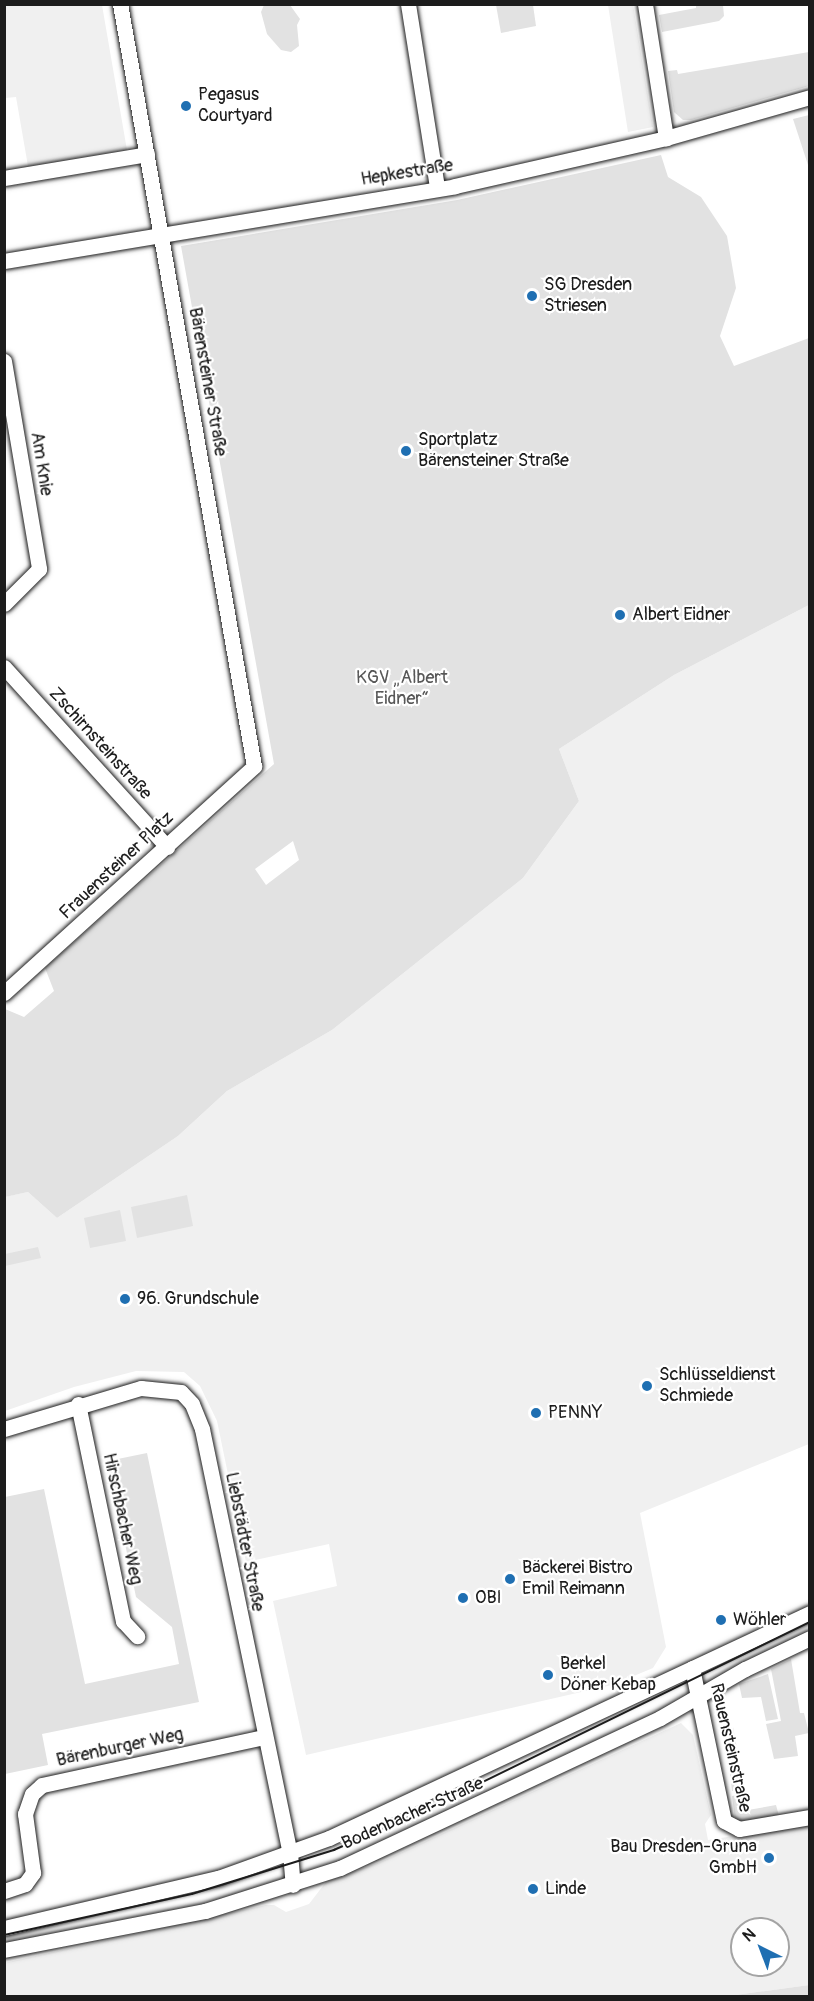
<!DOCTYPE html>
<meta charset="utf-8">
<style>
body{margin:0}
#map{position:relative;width:814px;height:2001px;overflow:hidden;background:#fff;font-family:Pangolin,sans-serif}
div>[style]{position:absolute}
.built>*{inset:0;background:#f0f0f0}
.green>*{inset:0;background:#e2e2e2}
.roads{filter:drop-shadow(0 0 2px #1c1c1c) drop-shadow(0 0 2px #1c1c1c)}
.minor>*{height:15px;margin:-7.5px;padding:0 7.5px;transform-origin:7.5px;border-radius:7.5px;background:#fff}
.tram>*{height:1.5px;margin:-0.75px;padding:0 0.75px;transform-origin:0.75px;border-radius:0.75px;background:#1c1c1c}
.dots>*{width:16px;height:16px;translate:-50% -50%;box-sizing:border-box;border:3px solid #fff;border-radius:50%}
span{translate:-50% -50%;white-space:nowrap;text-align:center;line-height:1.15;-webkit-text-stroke:4.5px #fff;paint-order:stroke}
.poi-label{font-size:18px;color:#1c1c1c}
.left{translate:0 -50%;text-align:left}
.right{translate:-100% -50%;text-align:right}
.street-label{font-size:18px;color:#1c1c1c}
.park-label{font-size:18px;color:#575757}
.frame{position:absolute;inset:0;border:6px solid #1c1c1c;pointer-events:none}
.north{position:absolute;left:730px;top:1917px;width:60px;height:60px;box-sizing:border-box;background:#fff;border:2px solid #a4a4a4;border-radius:50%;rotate:318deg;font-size:16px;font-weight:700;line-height:24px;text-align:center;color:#1c1c1c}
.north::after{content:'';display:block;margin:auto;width:21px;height:27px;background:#1f6fb2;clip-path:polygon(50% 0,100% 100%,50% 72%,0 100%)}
</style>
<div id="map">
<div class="built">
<div style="clip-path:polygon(5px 5px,102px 5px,128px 156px,29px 172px,16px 97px,5px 98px)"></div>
<div style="clip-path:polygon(608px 5px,633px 5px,653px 127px,628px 132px)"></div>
<div style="clip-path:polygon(809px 605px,809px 1444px,640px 1513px,666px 1647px,653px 1668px,612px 1685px,306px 1755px,273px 1601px,337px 1586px,329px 1544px,246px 1562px,217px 1421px,200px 1386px,184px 1372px,136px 1371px,74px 1387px,5px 1411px,4px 1197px,28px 1192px,57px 1218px,178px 1136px,227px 1091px,332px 1030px,523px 878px,579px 801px,559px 749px,674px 675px)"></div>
<div style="clip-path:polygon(evenodd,681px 1723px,693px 1735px,711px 1815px,705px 1824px,708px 1840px,809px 1824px,809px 1985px,728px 1996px,5px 1996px,4px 1963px,266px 1905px,274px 1905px,286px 1912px,309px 1904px,326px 1882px,383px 1861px,681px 1723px,742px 1929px,778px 1929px,778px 1965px,742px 1965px,742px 1929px)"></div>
</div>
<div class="green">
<div style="clip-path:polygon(264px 5px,290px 5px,300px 19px,297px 25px,299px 46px,291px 52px,281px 50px,267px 34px,261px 12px)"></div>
<div style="clip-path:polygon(496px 5px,533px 5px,536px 26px,501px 33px)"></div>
<div style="clip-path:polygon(696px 5px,723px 5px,724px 16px,719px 21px,662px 32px,659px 15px,696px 8px)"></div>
<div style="clip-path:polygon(809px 52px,809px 86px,691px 120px,683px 120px,674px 112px,668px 71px,677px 70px,678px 74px)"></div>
<div style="clip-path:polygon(809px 115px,810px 115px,809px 168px,793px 119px)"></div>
<div style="clip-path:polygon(evenodd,661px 155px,668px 177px,701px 197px,727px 236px,736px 288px,720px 336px,734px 366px,809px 338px,809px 605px,674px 675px,559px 749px,579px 801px,523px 878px,332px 1030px,227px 1091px,178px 1136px,57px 1218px,28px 1192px,5px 1197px,5px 1009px,24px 1017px,54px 991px,45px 968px,274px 764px,181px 246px,457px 200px,661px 155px,293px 841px,299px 860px,266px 885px,255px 869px,293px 841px)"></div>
<div style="clip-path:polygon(187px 1195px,193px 1226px,137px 1238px,131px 1207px)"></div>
<div style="clip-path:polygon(120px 1210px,126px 1241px,90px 1248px,84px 1218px)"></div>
<div style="clip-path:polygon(38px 1247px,41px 1258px,5px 1266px,5px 1254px)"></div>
<div style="clip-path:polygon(147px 1453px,199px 1702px,42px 1734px,48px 1765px,5px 1774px,5px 1497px,44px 1489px,85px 1684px,179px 1664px,172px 1627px,136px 1597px,108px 1461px)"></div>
<div style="clip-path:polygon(791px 1659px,800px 1713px,804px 1713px,809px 1733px,795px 1736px,798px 1756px,774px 1759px,766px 1724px,781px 1721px,771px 1669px)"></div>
<div style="clip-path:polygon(768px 1674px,778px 1719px,766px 1721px,761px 1697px,742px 1698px,739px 1684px)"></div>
<div style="clip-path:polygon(733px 1727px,738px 1754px,727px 1756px,723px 1729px)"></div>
<div style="clip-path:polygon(739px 1762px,744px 1788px,732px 1791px,729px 1763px)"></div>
<div style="clip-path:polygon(744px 1794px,748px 1810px,776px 1805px,779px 1816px,741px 1822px,735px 1819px,732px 1796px)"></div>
<div style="clip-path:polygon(809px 1985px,809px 1996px,728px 1996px)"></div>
</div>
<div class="roads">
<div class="minor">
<div style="left:408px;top:4px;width:186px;rotate:81deg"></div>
<div style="left:645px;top:4px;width:136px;rotate:81.1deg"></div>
<div style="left:4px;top:178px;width:145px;rotate:-9.5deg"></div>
<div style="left:4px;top:261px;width:457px;rotate:-9.4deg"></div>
<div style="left:455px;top:186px;width:216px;rotate:-12.8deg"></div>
<div style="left:666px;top:138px;width:150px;rotate:-15.9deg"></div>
<div style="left:4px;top:361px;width:211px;rotate:80.4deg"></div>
<div style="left:39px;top:569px;width:49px;rotate:135deg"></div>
<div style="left:4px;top:667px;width:243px;rotate:47.8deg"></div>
<div style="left:4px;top:993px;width:338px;rotate:-42.2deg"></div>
<div style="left:254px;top:766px;width:774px;rotate:-99.97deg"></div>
<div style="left:78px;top:1404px;width:222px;rotate:78.3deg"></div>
<div style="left:123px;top:1621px;width:21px;rotate:47deg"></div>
<div style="left:4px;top:1429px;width:143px;rotate:-16.7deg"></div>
<div style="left:141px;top:1388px;width:40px;rotate:5.7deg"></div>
<div style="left:181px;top:1392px;width:16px;rotate:47deg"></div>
<div style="left:192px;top:1404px;width:27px;rotate:68deg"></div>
<div style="left:202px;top:1429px;width:433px;rotate:78.3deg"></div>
<div style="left:290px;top:1853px;width:32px;rotate:85deg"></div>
<div style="left:692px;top:1668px;width:156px;rotate:78.2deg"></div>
<div style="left:724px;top:1821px;width:17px;rotate:28deg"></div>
<div style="left:739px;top:1829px;width:72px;rotate:-9.6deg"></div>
<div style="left:4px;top:1891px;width:22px;rotate:-18deg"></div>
<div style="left:25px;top:1884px;width:14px;rotate:-54deg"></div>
<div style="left:33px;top:1873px;width:60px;rotate:-97.7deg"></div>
<div style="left:25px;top:1814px;width:21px;rotate:-71deg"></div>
<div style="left:32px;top:1794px;width:13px;rotate:-42deg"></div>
<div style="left:42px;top:1785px;width:227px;rotate:-12.2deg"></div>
<div style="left:4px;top:1928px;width:220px;rotate:-13.2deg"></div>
<div style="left:218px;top:1878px;width:118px;rotate:-19.8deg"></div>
<div style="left:329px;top:1838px;width:531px;rotate:-25.07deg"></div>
<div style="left:4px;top:1950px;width:205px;rotate:-11deg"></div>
<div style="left:205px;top:1911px;width:142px;rotate:-17.7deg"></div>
<div style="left:340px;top:1868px;width:353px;rotate:-25.1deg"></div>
<div style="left:660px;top:1718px;width:98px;rotate:-30deg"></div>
<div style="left:745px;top:1669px;width:72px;rotate:-25.5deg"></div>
</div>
</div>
<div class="tram">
<div style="left:4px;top:1935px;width:192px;rotate:-12.3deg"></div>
<div style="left:192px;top:1894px;width:149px;rotate:-17.2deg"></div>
<div style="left:334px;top:1850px;width:107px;rotate:-23.7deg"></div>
<div style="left:432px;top:1807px;width:421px;rotate:-26.1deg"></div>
</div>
<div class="dots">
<div style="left:186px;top:106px;background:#1f6fb2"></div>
<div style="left:532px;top:296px;background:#1f6fb2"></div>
<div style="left:406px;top:451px;background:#1f6fb2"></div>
<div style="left:620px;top:615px;background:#1f6fb2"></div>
<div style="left:125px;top:1299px;background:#1f6fb2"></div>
<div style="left:647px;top:1386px;background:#1f6fb2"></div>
<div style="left:536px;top:1413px;background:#1f6fb2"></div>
<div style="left:510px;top:1579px;background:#1f6fb2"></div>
<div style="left:463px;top:1598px;background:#1f6fb2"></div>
<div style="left:721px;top:1620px;background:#1f6fb2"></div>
<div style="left:548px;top:1675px;background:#1f6fb2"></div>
<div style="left:769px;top:1858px;background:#1f6fb2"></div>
<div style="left:533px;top:1889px;background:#1f6fb2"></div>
</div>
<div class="poi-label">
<span class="left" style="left:198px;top:106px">Pegasus<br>Courtyard</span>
<span class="left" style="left:544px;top:296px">SG Dresden<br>Striesen</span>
<span class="left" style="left:418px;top:451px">Sportplatz<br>Bärensteiner Straße</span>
<span class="left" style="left:632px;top:615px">Albert Eidner</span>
<span class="left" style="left:137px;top:1299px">96. Grundschule</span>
<span class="left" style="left:659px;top:1386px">Schlüsseldienst<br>Schmiede</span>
<span class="left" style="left:548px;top:1413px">PENNY</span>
<span class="left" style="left:522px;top:1579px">Bäckerei Bistro<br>Emil Reimann</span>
<span class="left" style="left:475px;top:1598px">OBI</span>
<span class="left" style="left:733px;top:1620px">Wöhler</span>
<span class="left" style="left:560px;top:1675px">Berkel<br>Döner Kebap</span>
<span class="right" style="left:757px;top:1858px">Bau Dresden-Gruna<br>GmbH</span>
<span class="left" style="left:545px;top:1889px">Linde</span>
</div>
<div class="street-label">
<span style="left:407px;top:173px;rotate:-9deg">Hepkestraße</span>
<span style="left:207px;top:382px;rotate:80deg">Bärensteiner Straße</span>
<span style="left:41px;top:464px;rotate:81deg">Am Knie</span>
<span style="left:100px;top:744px;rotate:48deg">Zschirnsteinstraße</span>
<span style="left:117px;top:866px;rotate:-43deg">Frauensteiner Platz</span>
<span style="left:122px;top:1519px;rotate:78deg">Hirschbacher Weg</span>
<span style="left:244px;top:1542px;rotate:79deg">Liebstädter Straße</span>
<span style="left:120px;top:1748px;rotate:-12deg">Bärenburger Weg</span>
<span style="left:730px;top:1748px;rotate:77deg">Rauensteinstraße</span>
<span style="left:413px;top:1814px;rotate:-24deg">Bodenbacher Straße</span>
</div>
<div class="park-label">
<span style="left:402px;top:689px">KGV „Albert<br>Eidner“</span>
</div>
<div class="frame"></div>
<div class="north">N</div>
</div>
